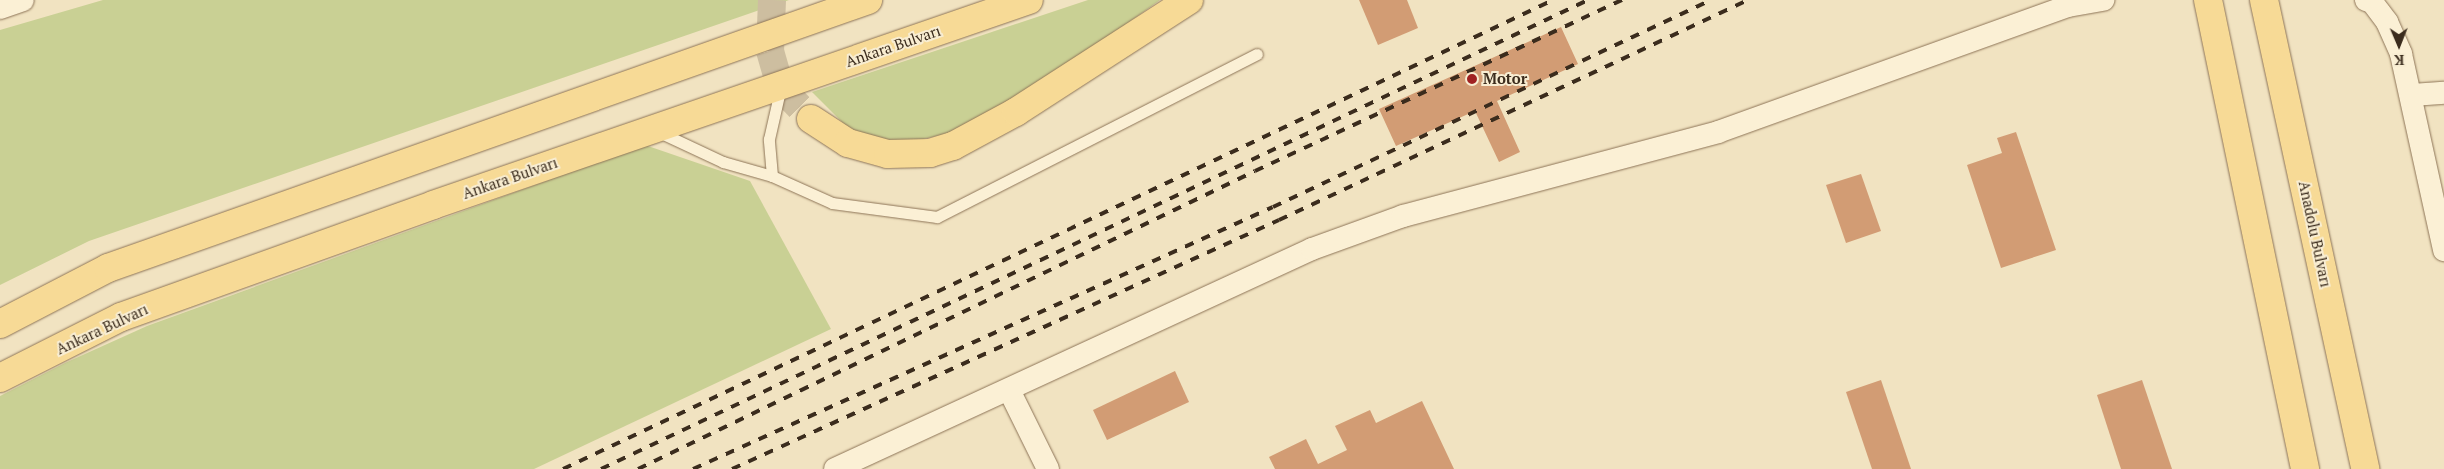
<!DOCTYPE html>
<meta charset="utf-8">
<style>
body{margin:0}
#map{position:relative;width:2444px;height:469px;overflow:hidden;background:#f1e3c1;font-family:"PT Serif",serif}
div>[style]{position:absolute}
.green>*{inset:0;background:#c9d094}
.building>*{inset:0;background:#d29c74}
.primary-tunnel>*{height:28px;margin-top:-14px;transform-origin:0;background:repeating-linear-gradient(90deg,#cdbea0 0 28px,transparent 0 42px)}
.roads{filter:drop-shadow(0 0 1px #8d7457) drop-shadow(0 0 1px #8d7457)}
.service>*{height:11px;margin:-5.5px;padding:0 5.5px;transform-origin:5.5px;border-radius:5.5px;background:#fbf0d5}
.minor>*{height:22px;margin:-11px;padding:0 11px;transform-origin:11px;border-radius:11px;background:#fbf0d5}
.primary>*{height:28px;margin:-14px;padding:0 14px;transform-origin:14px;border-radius:14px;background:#f7da96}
.rail>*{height:4px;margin-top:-2px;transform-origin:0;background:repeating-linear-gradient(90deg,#3b2c1d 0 9px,transparent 0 18px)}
.dots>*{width:14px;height:14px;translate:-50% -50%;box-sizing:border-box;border:2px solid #f8edd2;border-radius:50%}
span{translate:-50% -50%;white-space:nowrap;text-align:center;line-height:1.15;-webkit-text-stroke:4px #f8edd2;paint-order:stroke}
.street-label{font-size:15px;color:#3b2c1d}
.poi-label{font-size:15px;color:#3b2c1d;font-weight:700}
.left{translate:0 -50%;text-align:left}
.north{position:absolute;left:2374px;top:20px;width:50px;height:50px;-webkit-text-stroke:4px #f8edd2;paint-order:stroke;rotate:179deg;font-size:14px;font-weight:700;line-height:20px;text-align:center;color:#3b2c1d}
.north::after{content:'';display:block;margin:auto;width:18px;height:22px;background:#3b2c1d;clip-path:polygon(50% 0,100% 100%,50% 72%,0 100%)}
</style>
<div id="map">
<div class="green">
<div style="clip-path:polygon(103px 0,789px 0,89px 241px,0 285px,0 30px)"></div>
<div style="clip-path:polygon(1088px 0,1160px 0,1076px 60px,968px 129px,910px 142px,874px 140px,854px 134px,812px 92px)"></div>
<div style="clip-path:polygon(645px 145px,750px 181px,831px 329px,534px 469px,0 469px,0 396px,65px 363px,147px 326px)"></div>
</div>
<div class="building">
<div style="clip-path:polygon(1359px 0,1407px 0,1418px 28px,1378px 45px)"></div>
<div style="clip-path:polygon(1561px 27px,1578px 64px,1497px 101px,1520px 152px,1499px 162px,1475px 111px,1396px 146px,1379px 109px)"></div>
<div style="clip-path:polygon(2016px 132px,2056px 250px,2001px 268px,1967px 165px,2002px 153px,1997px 138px)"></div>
<div style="clip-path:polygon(1861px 174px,1881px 231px,1846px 243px,1826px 185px)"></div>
<div style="clip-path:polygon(1175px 371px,1189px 402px,1107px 440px,1093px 410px)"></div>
<div style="clip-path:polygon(1881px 380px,1911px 469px,1872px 469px,1846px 392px)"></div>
<div style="clip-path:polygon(2142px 380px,2172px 469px,2121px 469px,2097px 395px)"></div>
<div style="clip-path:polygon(1422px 401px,1454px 469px,1275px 469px,1269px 457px,1306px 439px,1318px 464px,1347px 450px,1335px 426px,1370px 410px,1376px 423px)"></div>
</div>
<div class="primary-tunnel">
<div style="left:772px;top:0;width:51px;rotate:92.2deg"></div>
<div style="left:770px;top:51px;width:37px;rotate:74deg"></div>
<div style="left:780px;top:87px;width:45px;rotate:45.9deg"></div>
</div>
<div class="roads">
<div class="service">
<div style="left:659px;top:132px;width:71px;rotate:25.1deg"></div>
<div style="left:723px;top:162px;width:51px;rotate:15.9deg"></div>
<div style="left:772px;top:176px;width:66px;rotate:24.2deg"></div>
<div style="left:832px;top:203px;width:106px;rotate:7.6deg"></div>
<div style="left:937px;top:217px;width:359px;rotate:-27deg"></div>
<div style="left:772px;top:176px;width:37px;rotate:-95deg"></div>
<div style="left:769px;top:139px;width:54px;rotate:-77.2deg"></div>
</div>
<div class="minor">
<div style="left:2366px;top:0;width:6px;rotate:18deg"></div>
<div style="left:2372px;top:2px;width:25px;rotate:53deg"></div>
<div style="left:2387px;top:22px;width:35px;rotate:66deg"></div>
<div style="left:2401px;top:54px;width:201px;rotate:77.6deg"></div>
<div style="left:0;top:8px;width:24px;rotate:-19deg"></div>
<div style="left:2412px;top:95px;width:32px;rotate:-4deg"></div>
<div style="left:1009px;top:390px;width:88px;rotate:63.7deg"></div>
<div style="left:835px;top:469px;width:525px;rotate:-24.76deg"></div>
<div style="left:1312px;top:249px;width:97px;rotate:-19.9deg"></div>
<div style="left:1403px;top:216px;width:326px;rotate:-14.9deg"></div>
<div style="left:1718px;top:132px;width:372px;rotate:-19.8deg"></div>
<div style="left:2068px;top:6px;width:36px;rotate:-10deg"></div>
</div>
<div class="primary">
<div style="left:2208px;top:0;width:479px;rotate:78.3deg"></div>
<div style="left:2264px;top:0;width:480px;rotate:77.8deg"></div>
<div style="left:811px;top:119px;width:44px;rotate:33deg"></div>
<div style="left:848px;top:143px;width:41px;rotate:15.4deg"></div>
<div style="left:888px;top:154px;width:42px;rotate:-1.4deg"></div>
<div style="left:930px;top:153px;width:24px;rotate:-17deg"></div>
<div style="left:953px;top:146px;width:72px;rotate:-28.4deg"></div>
<div style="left:1016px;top:112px;width:206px;rotate:-32.9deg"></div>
<div style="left:0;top:324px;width:122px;rotate:-27.4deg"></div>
<div style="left:108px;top:268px;width:806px;rotate:-19.42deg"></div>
<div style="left:0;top:378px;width:136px;rotate:-26.8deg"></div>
<div style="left:121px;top:317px;width:331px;rotate:-19.7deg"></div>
<div style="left:433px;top:205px;width:630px;rotate:-18.98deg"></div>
</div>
</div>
<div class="rail">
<div style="left:563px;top:469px;width:1095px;rotate:-25.35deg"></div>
<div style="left:601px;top:469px;width:1093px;rotate:-25.42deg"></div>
<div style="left:638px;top:469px;width:685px;rotate:-25.78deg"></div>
<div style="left:1255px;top:171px;width:405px;rotate:-25deg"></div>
<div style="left:693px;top:469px;width:636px;rotate:-24.31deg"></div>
<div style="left:1273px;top:207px;width:484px;rotate:-25.3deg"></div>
<div style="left:732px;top:469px;width:601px;rotate:-24.48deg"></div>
<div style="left:1279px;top:220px;width:518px;rotate:-25.13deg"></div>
</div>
<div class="dots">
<div style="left:1472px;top:79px;background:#a02222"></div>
</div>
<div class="street-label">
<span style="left:893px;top:46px;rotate:-19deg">Ankara Bulvarı</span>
<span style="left:510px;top:178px;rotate:-19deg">Ankara Bulvarı</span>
<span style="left:2315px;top:234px;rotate:78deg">Anadolu Bulvarı</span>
<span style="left:102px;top:329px;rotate:-25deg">Ankara Bulvarı</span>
</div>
<div class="poi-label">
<span class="left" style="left:1483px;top:79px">Motor</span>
</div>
<div class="north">K</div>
</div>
